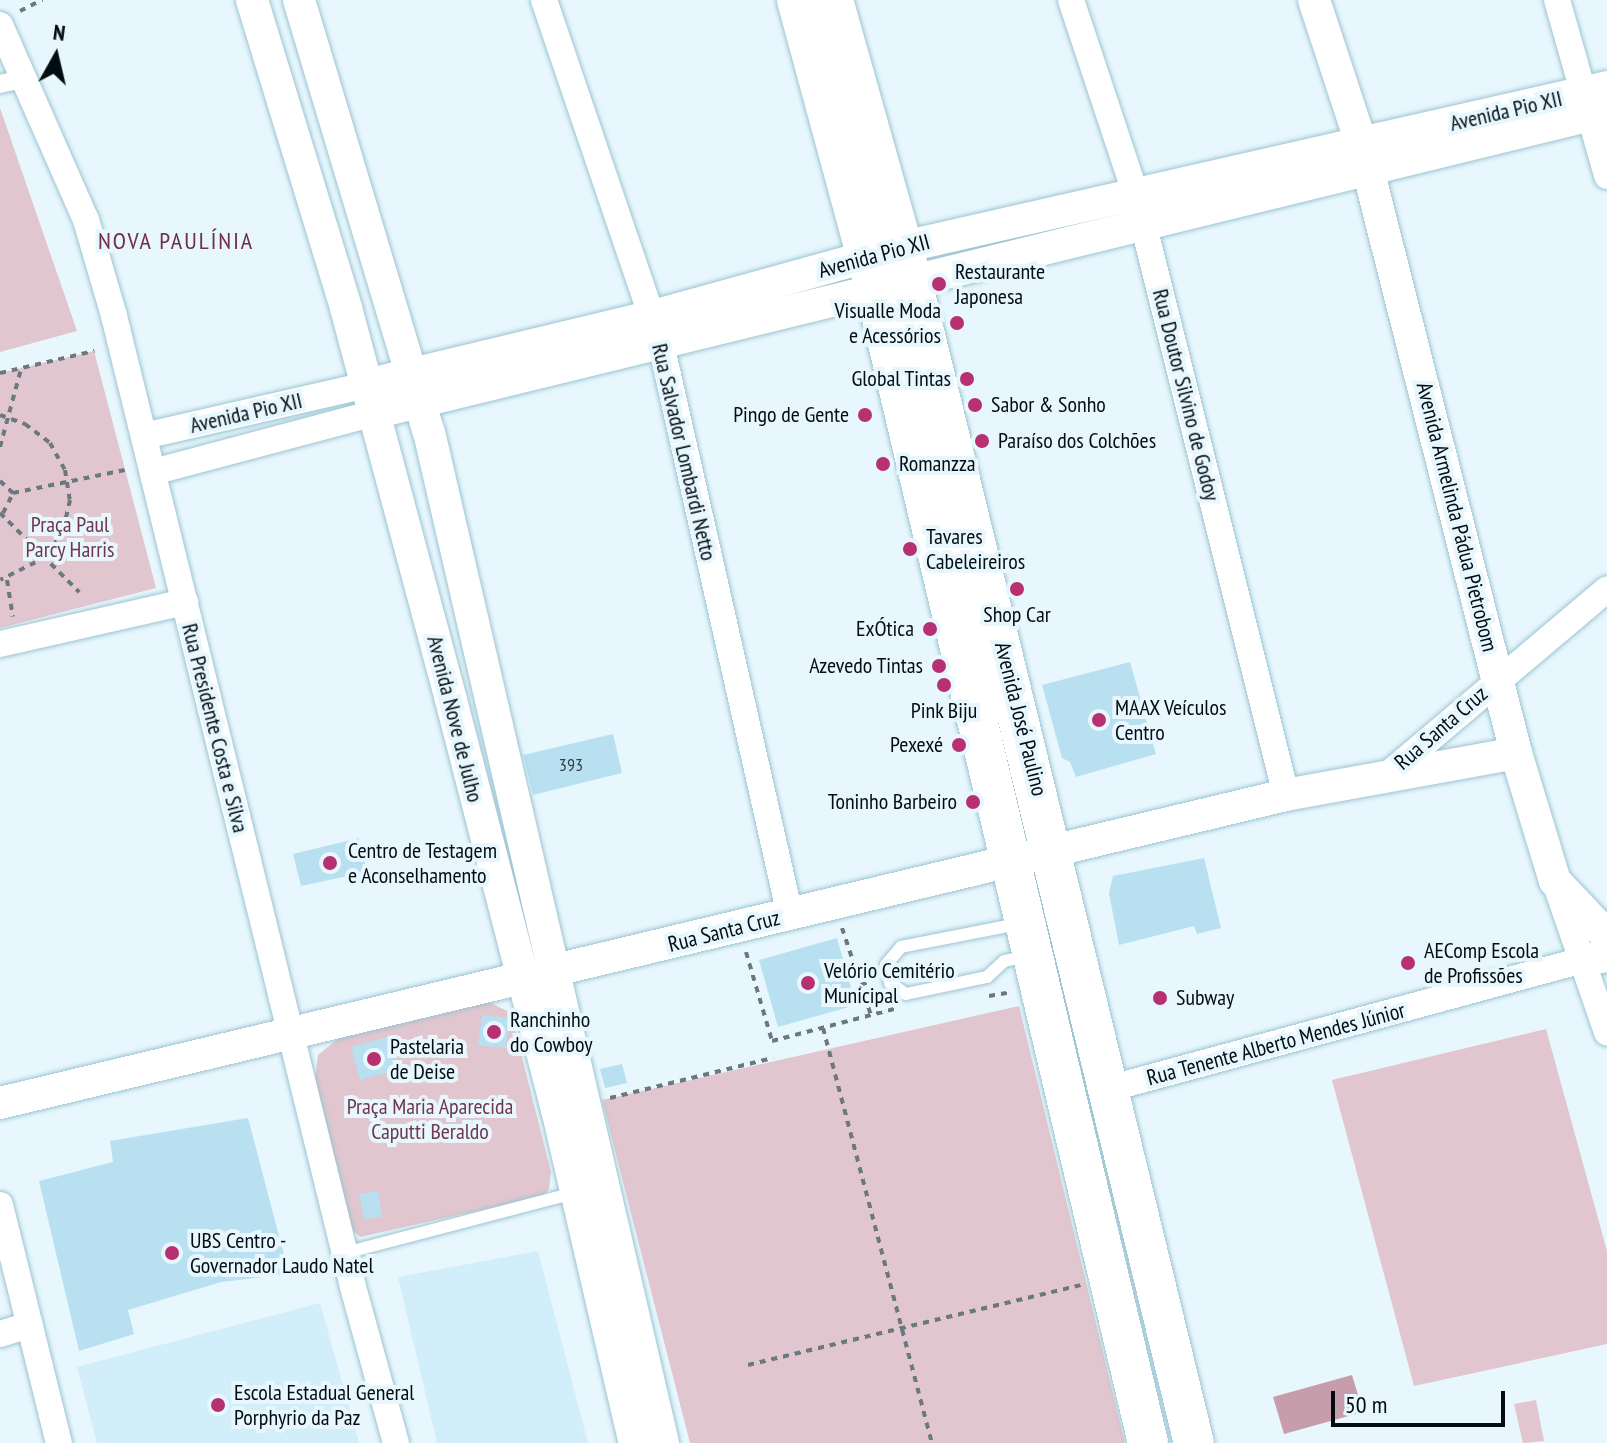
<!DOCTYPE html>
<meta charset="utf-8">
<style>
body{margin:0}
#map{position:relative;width:1607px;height:1443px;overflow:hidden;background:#e7f7fd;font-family:"PT Sans Narrow",sans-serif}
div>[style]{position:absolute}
.built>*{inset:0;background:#d1eefa}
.green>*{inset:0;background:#e1c6cf}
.water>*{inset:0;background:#c79dac}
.building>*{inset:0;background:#b8e0f0}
.path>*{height:4px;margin-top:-2px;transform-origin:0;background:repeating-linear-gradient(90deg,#6b787e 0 6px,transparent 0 12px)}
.roads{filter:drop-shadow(0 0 2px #9cc4d3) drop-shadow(0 0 2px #9cc4d3)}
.service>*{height:12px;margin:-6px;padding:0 6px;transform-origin:6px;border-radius:6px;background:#fff}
.pedestrian>*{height:18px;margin:-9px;padding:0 9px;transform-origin:9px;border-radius:9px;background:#fff}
.minor>*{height:26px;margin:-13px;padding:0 13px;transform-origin:13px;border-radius:13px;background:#fff}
.tertiary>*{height:32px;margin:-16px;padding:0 16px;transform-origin:16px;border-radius:16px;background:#fff}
.primary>*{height:40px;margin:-20px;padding:0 20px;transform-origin:20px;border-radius:20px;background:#fff}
.dots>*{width:22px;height:22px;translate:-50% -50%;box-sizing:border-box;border:4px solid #e7f7fd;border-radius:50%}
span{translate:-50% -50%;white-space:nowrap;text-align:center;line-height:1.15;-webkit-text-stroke:8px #e7f7fd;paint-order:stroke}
.number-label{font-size:18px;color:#30424a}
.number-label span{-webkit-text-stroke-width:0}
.street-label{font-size:22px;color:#020d13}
.poi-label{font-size:22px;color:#020d13}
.left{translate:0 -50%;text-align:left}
.right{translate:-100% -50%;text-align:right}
.park-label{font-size:22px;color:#6e374e}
.neighbourhood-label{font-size:24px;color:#702e4b;letter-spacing:2px}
.north{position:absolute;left:16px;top:16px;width:80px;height:80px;-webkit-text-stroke:6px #e7f7fd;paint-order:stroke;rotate:8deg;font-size:22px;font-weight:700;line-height:32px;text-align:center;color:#020d13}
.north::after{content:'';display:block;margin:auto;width:28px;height:36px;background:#020d13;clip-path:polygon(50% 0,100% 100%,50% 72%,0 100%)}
.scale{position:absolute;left:1331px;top:1391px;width:174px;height:36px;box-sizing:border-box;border:4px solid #020d13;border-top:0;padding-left:10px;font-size:24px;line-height:28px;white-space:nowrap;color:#020d13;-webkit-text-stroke:6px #e7f7fd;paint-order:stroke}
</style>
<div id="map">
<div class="built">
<div style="clip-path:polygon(538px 1251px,588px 1443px,437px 1443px,398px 1277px)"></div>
<div style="clip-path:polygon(320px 1303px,359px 1443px,97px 1443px,77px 1367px)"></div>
</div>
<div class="green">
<div style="clip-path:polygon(0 108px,77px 331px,0 352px)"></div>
<div style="clip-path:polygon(94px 351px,156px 588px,0 628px,0 373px)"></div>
<div style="clip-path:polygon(487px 1001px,507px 1011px,513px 1022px,551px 1172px,549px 1189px,543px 1196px,360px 1237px,351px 1229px,315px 1080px,318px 1055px,339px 1038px)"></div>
<div style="clip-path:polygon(1019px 1006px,1125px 1443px,690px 1443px,602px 1100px)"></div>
<div style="clip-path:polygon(1546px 1029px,1607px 1251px,1607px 1344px,1414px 1386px,1332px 1080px)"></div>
<div style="clip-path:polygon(1536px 1400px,1544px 1441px,1523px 1443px,1514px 1404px)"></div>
</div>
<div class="water">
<div style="clip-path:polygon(1352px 1375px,1363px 1412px,1284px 1434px,1273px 1397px)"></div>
</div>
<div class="building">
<div style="clip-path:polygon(1130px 662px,1156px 754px,1076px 777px,1070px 762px,1062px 758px,1042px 685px)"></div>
<div style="clip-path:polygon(613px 734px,622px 773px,533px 795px,523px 755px)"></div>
<div style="clip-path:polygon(359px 838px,367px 872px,301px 886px,293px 854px)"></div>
<div style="clip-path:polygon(1204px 858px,1221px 928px,1197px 934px,1194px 926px,1119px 945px,1109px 893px,1113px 876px)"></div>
<div style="clip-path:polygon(837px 938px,856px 1005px,778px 1027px,759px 960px)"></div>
<div style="clip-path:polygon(482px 1015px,509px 1018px,506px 1048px,478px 1045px)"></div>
<div style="clip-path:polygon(387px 1037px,396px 1070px,360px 1080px,351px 1047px)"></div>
<div style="clip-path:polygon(622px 1064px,627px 1083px,605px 1088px,600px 1069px)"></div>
<div style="clip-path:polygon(248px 1118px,289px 1274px,221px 1282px,128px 1310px,134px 1334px,79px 1351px,39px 1181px,113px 1162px,110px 1141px)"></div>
<div style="clip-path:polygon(378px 1191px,382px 1217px,364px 1219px,359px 1194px)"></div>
</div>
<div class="path">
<div style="left:20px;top:11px;width:25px;rotate:-27deg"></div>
<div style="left:0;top:373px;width:97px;rotate:-13.2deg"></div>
<div style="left:0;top:415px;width:27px;rotate:20deg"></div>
<div style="left:25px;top:424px;width:31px;rotate:37deg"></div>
<div style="left:50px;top:443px;width:31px;rotate:61deg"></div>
<div style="left:65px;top:470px;width:30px;rotate:81deg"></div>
<div style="left:70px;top:500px;width:32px;rotate:103deg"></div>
<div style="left:63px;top:531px;width:31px;rotate:123deg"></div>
<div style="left:46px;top:557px;width:51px;rotate:153.4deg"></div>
<div style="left:0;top:447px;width:81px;rotate:-74.9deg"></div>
<div style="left:0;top:481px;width:18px;rotate:43deg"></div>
<div style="left:0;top:513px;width:112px;rotate:45deg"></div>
<div style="left:3px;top:513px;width:22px;rotate:-63deg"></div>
<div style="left:13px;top:493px;width:114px;rotate:-11.6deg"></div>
<div style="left:7px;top:580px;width:37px;rotate:81deg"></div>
<div style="left:842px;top:928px;width:92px;rotate:71.6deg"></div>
<div style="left:746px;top:952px;width:93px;rotate:73.7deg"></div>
<div style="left:772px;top:1041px;width:130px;rotate:-14.7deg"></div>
<div style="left:861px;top:985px;width:13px;rotate:-23deg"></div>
<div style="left:989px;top:996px;width:22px;rotate:-10deg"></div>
<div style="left:823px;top:1028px;width:429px;rotate:75.3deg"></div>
<div style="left:610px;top:1098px;width:168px;rotate:-13.8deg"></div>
<div style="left:748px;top:1365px;width:342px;rotate:-13.5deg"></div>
</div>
<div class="roads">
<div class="service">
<div style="left:1018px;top:924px;width:119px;rotate:168.9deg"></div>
<div style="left:901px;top:947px;width:23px;rotate:130deg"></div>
<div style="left:886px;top:965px;width:18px;rotate:77deg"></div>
<div style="left:890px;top:983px;width:19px;rotate:35deg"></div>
<div style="left:906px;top:994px;width:83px;rotate:-11.9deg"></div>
<div style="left:987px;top:977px;width:23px;rotate:-43deg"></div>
<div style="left:1004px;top:961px;width:24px;rotate:-12deg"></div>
<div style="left:345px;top:1253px;width:236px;rotate:-14.7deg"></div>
</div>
<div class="pedestrian">
<div style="left:0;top:84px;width:27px;rotate:-13deg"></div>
</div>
<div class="minor">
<div style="left:544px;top:0;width:363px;rotate:71.2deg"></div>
<div style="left:661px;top:344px;width:585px;rotate:77.27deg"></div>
<div style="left:1071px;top:0;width:206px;rotate:71.6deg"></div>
<div style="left:1136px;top:195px;width:618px;rotate:75.96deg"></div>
<div style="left:1557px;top:0;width:183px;rotate:74.1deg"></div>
<div style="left:0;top:25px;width:213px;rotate:66.2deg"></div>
<div style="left:86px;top:220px;width:100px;rotate:73.7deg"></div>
<div style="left:114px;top:316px;width:1000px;rotate:76.17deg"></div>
<div style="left:353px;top:1287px;width:162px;rotate:74.6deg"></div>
<div style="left:144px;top:436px;width:228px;rotate:-12.9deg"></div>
<div style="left:153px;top:472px;width:229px;rotate:-14.9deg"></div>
<div style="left:0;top:644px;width:190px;rotate:-12.8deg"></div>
<div style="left:1386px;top:776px;width:289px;rotate:-40.2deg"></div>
<div style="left:1556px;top:885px;width:156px;rotate:70.9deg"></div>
<div style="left:1108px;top:1089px;width:492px;rotate:-15.2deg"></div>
<div style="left:0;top:1205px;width:245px;rotate:76.1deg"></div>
<div style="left:0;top:1334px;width:31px;rotate:-17deg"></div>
</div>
<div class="tertiary">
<div style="left:252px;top:0;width:322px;rotate:73deg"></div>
<div style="left:346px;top:308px;width:406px;rotate:75deg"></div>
<div style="left:451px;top:700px;width:423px;rotate:75.5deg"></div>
<div style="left:557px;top:1109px;width:343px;rotate:76.9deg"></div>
<div style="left:299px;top:0;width:451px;rotate:73.3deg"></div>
<div style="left:429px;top:432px;width:1038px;rotate:76.97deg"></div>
<div style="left:1314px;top:0;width:154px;rotate:71.8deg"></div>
<div style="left:1362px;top:146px;width:626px;rotate:75.76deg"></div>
<div style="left:1516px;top:753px;width:134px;rotate:73.1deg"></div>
<div style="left:1555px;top:881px;width:76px;rotate:46.6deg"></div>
<div style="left:366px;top:385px;width:292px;rotate:-13.5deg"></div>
<div style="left:650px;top:317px;width:263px;rotate:-15.5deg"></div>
<div style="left:903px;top:247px;width:722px;rotate:-12.8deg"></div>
<div style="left:374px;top:413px;width:1269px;rotate:-13.76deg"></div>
<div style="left:1583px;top:960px;width:24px;rotate:-9deg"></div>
<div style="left:0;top:1103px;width:1322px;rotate:-13.47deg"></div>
<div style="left:1286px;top:795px;width:234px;rotate:-10.3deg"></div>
</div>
<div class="primary">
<div style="left:797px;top:0;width:298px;rotate:74.8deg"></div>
<div style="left:875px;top:288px;width:1187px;rotate:76.7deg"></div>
<div style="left:833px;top:0;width:289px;rotate:74.3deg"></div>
<div style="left:911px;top:278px;width:1199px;rotate:76.35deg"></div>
</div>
</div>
<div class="dots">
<div style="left:939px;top:284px;background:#b63072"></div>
<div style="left:957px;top:323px;background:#b63072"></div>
<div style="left:967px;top:379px;background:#b63072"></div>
<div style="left:975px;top:405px;background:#b63072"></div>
<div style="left:865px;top:415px;background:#b63072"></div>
<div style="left:982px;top:441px;background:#b63072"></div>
<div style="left:883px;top:464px;background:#b63072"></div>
<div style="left:910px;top:549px;background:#b63072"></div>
<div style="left:1017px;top:589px;background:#b63072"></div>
<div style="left:930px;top:629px;background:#b63072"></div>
<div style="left:939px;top:666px;background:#b63072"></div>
<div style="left:944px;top:685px;background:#b63072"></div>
<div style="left:1099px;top:720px;background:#b63072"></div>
<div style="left:959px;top:745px;background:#b63072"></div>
<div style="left:973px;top:802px;background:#b63072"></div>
<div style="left:330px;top:863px;background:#b63072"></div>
<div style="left:1408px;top:963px;background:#b63072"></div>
<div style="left:808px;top:983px;background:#b63072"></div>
<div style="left:1160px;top:998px;background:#b63072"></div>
<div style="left:494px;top:1032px;background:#b63072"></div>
<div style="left:374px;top:1059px;background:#b63072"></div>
<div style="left:172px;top:1253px;background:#b63072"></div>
<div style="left:218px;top:1405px;background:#b63072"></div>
</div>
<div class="number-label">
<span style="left:571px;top:765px">393</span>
</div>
<div class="street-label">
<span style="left:1506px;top:111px;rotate:-13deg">Avenida Pio XII</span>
<span style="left:874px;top:256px;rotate:-15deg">Avenida Pio XII</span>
<span style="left:1186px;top:395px;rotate:76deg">Rua Doutor Silvino de Godoy</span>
<span style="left:246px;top:413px;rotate:-13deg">Avenida Pio XII</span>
<span style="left:684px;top:452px;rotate:77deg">Rua Salvador Lombardi Netto</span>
<span style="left:1457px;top:517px;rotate:76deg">Avenida Armelinda Pádua Pietrobom</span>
<span style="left:455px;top:719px;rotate:76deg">Avenida Nove de Julho</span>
<span style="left:1021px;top:719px;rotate:76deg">Avenida José Paulino</span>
<span style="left:215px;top:728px;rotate:76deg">Rua Presidente Costa e Silva</span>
<span style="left:1441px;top:728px;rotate:-41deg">Rua Santa Cruz</span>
<span style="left:724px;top:931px;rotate:-14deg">Rua Santa Cruz</span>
<span style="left:1276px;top:1044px;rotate:-15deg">Rua Tenente Alberto Mendes Júnior</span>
</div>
<div class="poi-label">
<span class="left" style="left:955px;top:284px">Restaurante<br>Japonesa</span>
<span class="right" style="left:941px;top:323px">Visualle Moda<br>e Acessórios</span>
<span class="right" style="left:951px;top:379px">Global Tintas</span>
<span class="left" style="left:991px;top:405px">Sabor &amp; Sonho</span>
<span class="right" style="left:849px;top:415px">Pingo de Gente</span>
<span class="left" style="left:998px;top:441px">Paraíso dos Colchões</span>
<span class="left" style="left:899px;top:464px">Romanzza</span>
<span class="left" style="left:926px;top:549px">Tavares<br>Cabeleireiros</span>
<span style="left:1017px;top:615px">Shop Car</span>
<span class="right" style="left:914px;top:629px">ExÓtica</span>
<span class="right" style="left:923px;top:666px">Azevedo Tintas</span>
<span class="left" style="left:1115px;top:720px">MAAX Veículos<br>Centro</span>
<span style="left:944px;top:711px">Pink Biju</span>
<span class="right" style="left:943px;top:745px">Pexexé</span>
<span class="right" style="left:957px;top:802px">Toninho Barbeiro</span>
<span class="left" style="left:348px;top:863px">Centro de Testagem<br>e Aconselhamento</span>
<span class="left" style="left:1424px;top:963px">AEComp Escola<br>de Profissões</span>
<span class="left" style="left:824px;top:983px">Velório Cemitério<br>Municipal</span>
<span class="left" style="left:1176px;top:998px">Subway</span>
<span class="left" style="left:510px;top:1032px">Ranchinho<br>do Cowboy</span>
<span class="left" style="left:390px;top:1059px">Pastelaria<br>de Deise</span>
<span class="left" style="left:190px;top:1253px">UBS Centro -<br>Governador Laudo Natel</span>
<span class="left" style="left:234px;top:1405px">Escola Estadual General<br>Porphyrio da Paz</span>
</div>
<div class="park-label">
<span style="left:70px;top:537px">Praça Paul<br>Parcy Harris</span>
<span style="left:430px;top:1119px">Praça Maria Aparecida<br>Caputti Beraldo</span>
</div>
<div class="neighbourhood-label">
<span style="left:176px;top:241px">NOVA PAULÍNIA</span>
</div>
<div class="north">N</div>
<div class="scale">50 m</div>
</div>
